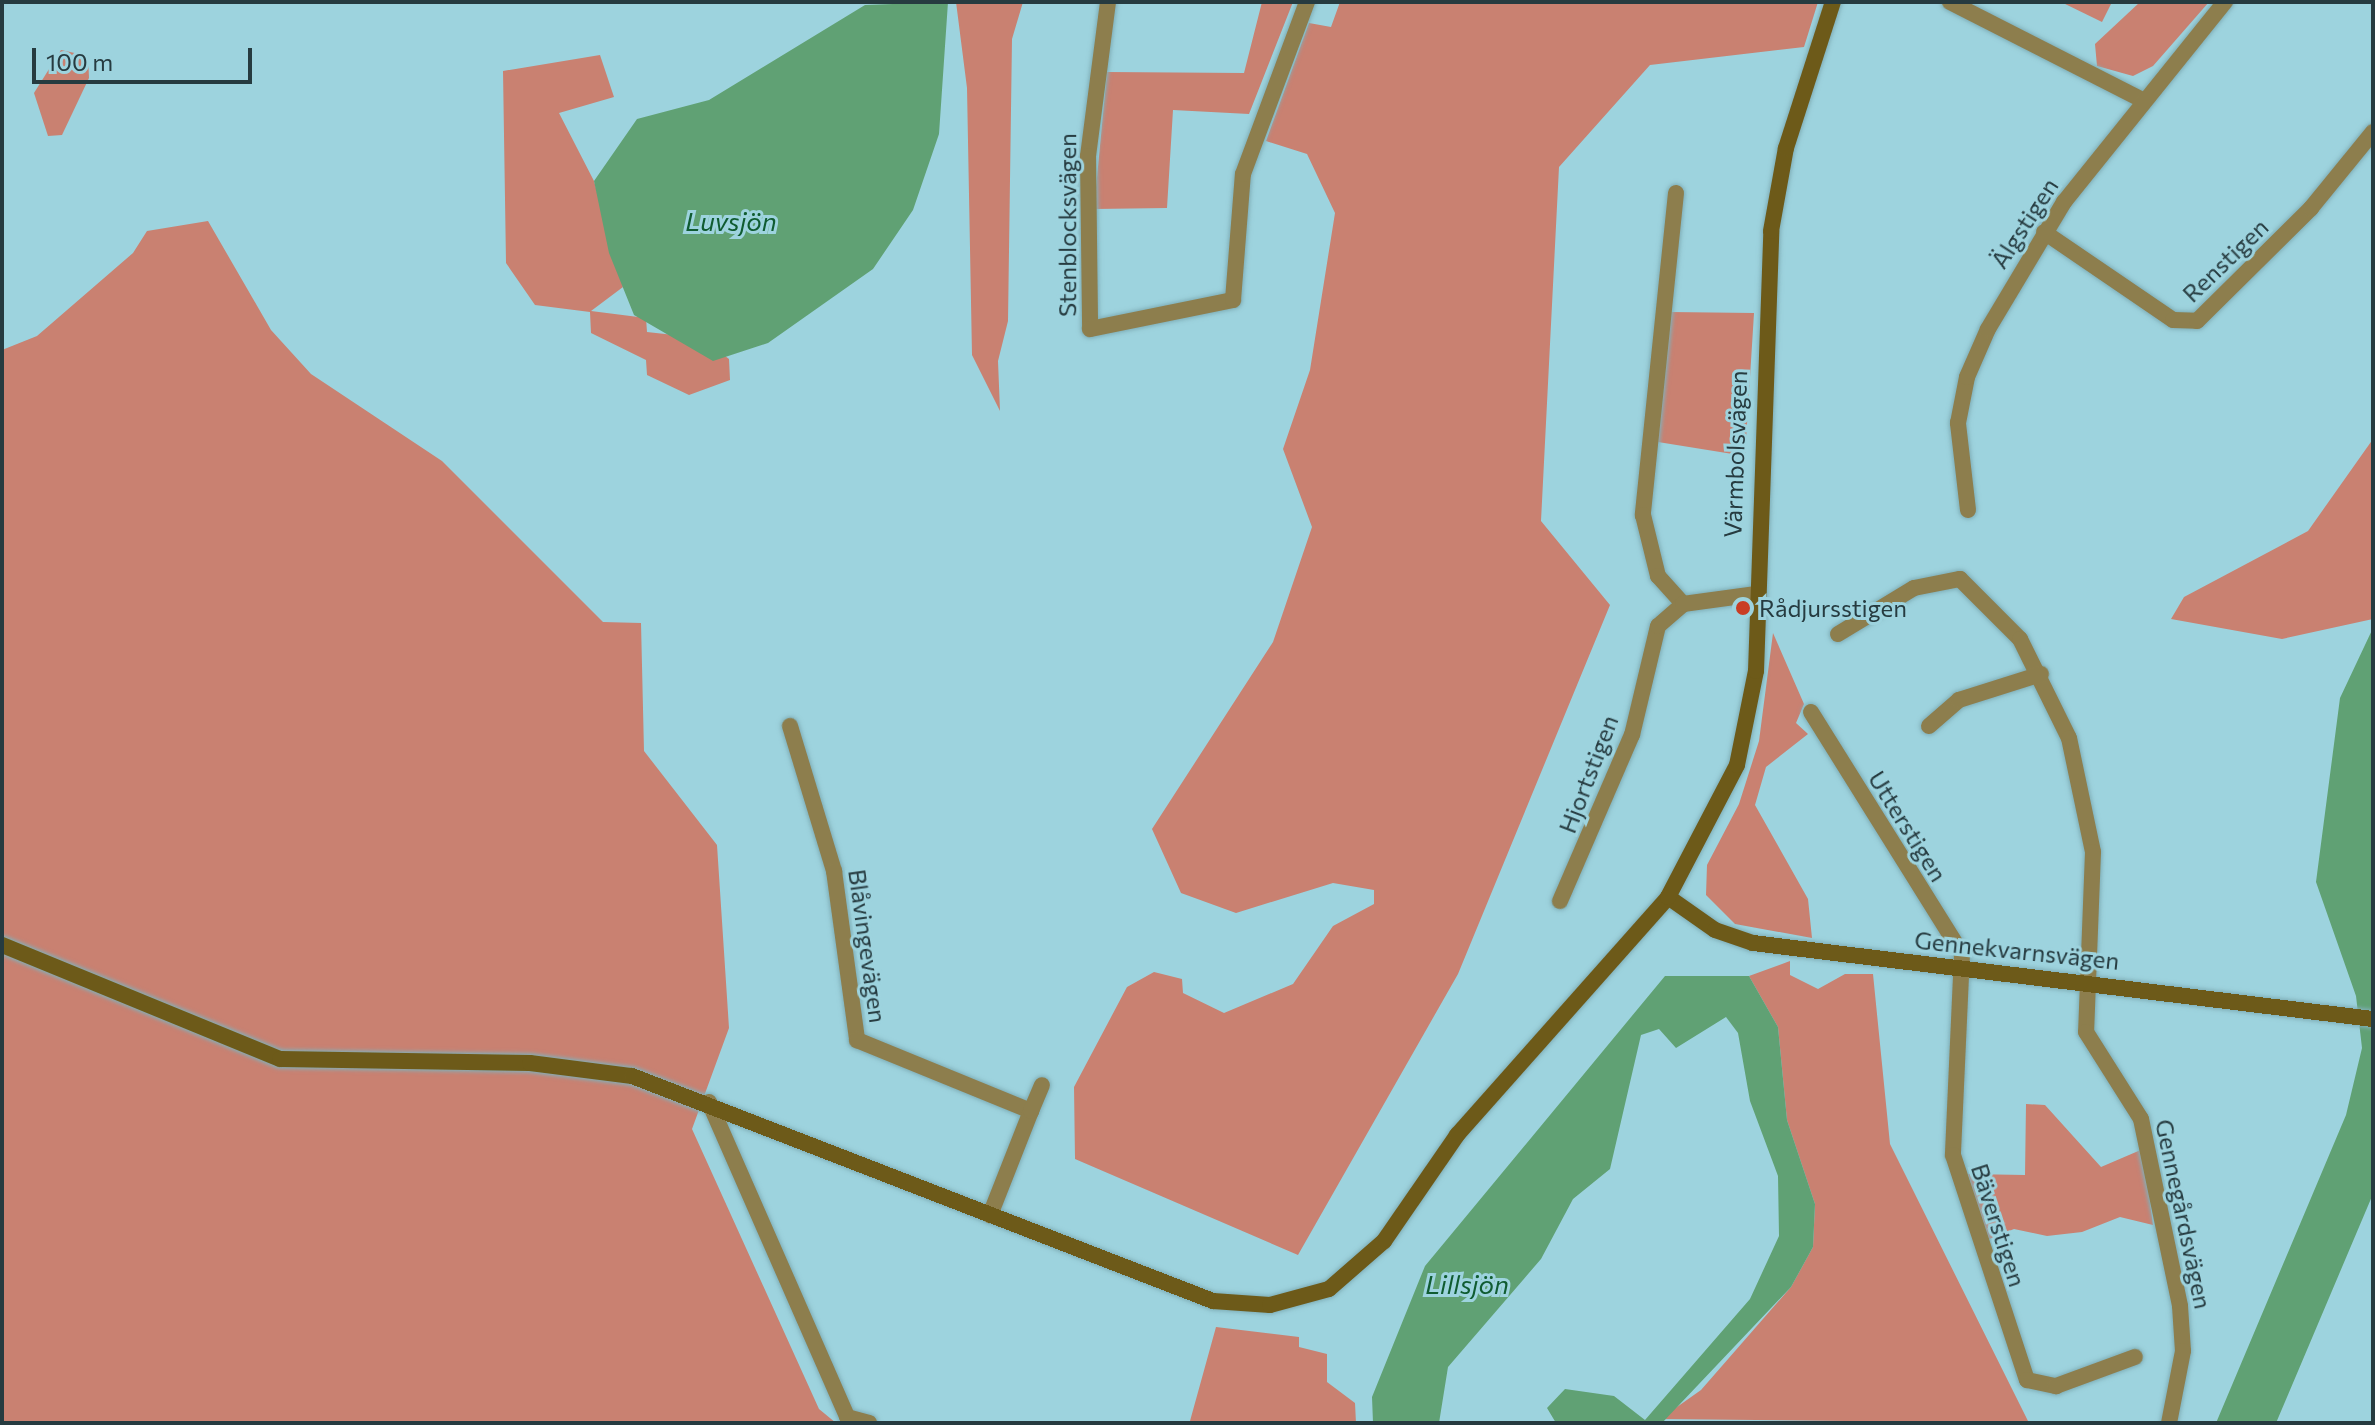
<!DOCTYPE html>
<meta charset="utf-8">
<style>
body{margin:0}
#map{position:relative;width:2375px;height:1425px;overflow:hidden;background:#9dd3de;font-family:Commissioner,sans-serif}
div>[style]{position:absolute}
.green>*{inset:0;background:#c98171}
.water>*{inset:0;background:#60a174}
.roads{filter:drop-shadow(0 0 2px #80afb8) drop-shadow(0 0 2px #80afb8)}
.street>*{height:16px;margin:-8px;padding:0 8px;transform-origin:8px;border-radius:8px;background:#8d7e4d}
.secondary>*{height:16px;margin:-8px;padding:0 8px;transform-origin:8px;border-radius:8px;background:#6d5a19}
.dots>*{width:22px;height:22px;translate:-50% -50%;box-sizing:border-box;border:4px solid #9dd3de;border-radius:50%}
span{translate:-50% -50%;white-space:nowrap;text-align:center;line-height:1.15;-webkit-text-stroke:6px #9dd3de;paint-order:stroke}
.street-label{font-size:24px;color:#263b40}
.poi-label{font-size:24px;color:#263b40}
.left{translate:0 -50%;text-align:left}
.water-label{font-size:26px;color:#105c31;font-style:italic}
.frame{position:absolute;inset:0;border:4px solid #263b40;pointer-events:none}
.scale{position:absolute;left:32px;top:48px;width:220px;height:36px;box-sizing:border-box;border:4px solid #263b40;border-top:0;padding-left:10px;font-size:24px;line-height:28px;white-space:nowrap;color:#263b40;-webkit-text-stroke:6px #9dd3de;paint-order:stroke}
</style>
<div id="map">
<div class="green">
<div style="clip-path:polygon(956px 2px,1023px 2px,1012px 39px,1008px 321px,998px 361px,1000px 411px,972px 355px,967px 88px)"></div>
<div style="clip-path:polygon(1262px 2px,1293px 2px,1249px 114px,1173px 110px,1167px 208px,1094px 209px,1107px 72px,1244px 73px)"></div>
<div style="clip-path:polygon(1340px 2px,1818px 2px,1804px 47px,1650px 65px,1559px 167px,1541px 521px,1610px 605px,1458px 974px,1298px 1255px,1075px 1159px,1074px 1087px,1127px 987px,1154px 972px,1182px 979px,1183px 993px,1224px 1013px,1293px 984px,1333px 926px,1374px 904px,1374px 890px,1333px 883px,1236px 913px,1181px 893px,1152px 829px,1273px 642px,1312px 527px,1283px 449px,1310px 370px,1335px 213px,1307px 154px,1266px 141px,1309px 23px,1331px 27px)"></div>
<div style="clip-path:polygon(2061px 2px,2112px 2px,2102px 22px)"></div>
<div style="clip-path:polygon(2140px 2px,2209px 2px,2153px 66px,2133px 76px,2097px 66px,2095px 44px)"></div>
<div style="clip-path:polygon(61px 50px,88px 56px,89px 78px,62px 135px,48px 136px,34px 93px)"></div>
<div style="clip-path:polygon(600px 55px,614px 97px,559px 113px,594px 181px,623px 287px,591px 311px,646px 318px,647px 332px,701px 338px,729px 359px,730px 380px,689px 395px,647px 375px,646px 360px,591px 333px,590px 312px,535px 305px,506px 263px,503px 71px)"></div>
<div style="clip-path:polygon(208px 221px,271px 330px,311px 374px,442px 461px,603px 622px,641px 623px,644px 751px,717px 845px,729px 1028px,692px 1129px,819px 1409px,836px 1423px,2px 1423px,2px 350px,37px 336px,133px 253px,147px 231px)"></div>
<div style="clip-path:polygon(1670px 312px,1754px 313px,1745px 456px,1658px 442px)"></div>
<div style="clip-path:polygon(2373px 439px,2373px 619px,2282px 639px,2171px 619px,2184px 597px,2308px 531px)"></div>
<div style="clip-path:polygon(1773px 633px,1804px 704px,1796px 723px,1808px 734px,1766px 767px,1755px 805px,1808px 899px,1812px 938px,1735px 924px,1706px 895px,1707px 865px,1739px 804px,1759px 741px)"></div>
<div style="clip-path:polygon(1790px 961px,1790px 975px,1818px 989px,1845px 974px,1873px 974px,1890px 1144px,2029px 1423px,1660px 1419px,1701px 1390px,1791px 1287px,1813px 1247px,1815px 1204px,1787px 1120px,1778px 1027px,1749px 976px)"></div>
<div style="clip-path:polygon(2026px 1104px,2045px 1105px,2101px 1167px,2143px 1149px,2153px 1225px,2120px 1217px,2082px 1232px,2047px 1236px,2014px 1229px,1987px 1240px,1968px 1174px,2025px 1175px)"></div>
<div style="clip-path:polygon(1216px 1327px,1299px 1337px,1299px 1347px,1327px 1354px,1327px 1382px,1355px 1403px,1356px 1423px,1190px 1421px)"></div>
</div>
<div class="water">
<div style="clip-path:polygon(948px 2px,939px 134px,913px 210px,873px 269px,768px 343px,713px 361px,634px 315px,609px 253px,594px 181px,637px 119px,709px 100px,865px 5px)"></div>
<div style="clip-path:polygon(2373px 628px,2373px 1194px,2276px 1423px,2216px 1423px,2346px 1115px,2362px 1048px,2356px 996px,2316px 882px,2340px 698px)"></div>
<div style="clip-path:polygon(1665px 976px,1749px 976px,1778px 1027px,1787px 1120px,1815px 1204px,1813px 1247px,1791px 1287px,1662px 1423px,1556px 1423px,1547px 1408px,1565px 1389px,1614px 1396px,1645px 1420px,1750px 1299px,1779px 1236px,1778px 1176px,1750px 1101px,1738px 1033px,1726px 1017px,1676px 1048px,1659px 1029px,1641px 1035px,1610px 1169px,1573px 1199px,1541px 1259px,1448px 1367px,1439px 1423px,1373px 1423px,1372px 1397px,1425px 1266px)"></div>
</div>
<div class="roads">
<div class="street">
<div style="left:1108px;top:2px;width:155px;rotate:97.4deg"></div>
<div style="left:1088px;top:156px;width:173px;rotate:89.3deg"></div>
<div style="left:1090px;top:329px;width:146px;rotate:-11.5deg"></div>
<div style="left:1233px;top:300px;width:126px;rotate:-85.5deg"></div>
<div style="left:1243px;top:174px;width:184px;rotate:-69.6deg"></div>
<div style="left:1950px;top:2px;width:216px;rotate:27deg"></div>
<div style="left:1676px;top:193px;width:324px;rotate:95.9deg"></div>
<div style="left:1643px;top:515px;width:63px;rotate:76.2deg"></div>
<div style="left:1658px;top:576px;width:38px;rotate:48deg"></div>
<div style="left:2044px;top:232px;width:156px;rotate:34.3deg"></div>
<div style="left:2173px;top:320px;width:24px;rotate:2deg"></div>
<div style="left:2197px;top:321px;width:161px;rotate:-44.7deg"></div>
<div style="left:2311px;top:208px;width:98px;rotate:-50.8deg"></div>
<div style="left:1968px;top:510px;width:88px;rotate:-96.6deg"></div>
<div style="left:1958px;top:423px;width:47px;rotate:-78.9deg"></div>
<div style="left:1967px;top:377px;width:52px;rotate:-66.4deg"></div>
<div style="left:1988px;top:329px;width:148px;rotate:-59.1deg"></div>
<div style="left:2064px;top:202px;width:257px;rotate:-51.2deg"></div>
<div style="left:1838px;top:634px;width:89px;rotate:-31.2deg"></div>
<div style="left:1914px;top:588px;width:47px;rotate:-11.1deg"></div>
<div style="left:1960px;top:579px;width:85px;rotate:45deg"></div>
<div style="left:2020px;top:639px;width:110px;rotate:63.7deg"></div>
<div style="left:2069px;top:738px;width:116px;rotate:78.1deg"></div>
<div style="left:2093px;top:852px;width:180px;rotate:92.2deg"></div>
<div style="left:2086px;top:1032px;width:103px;rotate:57.7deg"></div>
<div style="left:2141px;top:1119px;width:191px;rotate:78.2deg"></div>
<div style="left:2180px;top:1306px;width:45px;rotate:86.2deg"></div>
<div style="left:2183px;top:1351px;width:73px;rotate:101deg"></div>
<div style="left:1811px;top:712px;width:285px;rotate:58deg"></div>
<div style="left:1962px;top:954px;width:201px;rotate:92.6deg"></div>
<div style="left:1953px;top:1155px;width:237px;rotate:71.8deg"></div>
<div style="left:2027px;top:1380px;width:30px;rotate:12deg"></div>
<div style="left:2056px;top:1386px;width:84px;rotate:-20.2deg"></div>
<div style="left:790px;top:726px;width:152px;rotate:73.1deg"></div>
<div style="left:834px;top:871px;width:171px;rotate:82.2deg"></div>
<div style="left:857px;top:1040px;width:188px;rotate:22.2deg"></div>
<div style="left:1031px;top:1111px;width:112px;rotate:111.5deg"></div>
<div style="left:1929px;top:726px;width:40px;rotate:-41deg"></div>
<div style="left:1959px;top:700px;width:86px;rotate:-17.6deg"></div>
<div style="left:1560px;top:901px;width:181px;rotate:-66.6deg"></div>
<div style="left:1632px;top:735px;width:112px;rotate:-76.6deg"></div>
<div style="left:1658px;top:626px;width:33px;rotate:-41deg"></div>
<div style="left:1683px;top:604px;width:74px;rotate:-7.8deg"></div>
<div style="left:709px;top:1102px;width:344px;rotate:66.3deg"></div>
<div style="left:847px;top:1417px;width:23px;rotate:15deg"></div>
<div style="left:1031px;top:1111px;width:28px;rotate:-67deg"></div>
</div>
<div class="secondary">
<div style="left:1668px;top:897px;width:57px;rotate:35.1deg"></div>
<div style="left:1715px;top:930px;width:40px;rotate:18.9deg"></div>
<div style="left:1753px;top:943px;width:625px;rotate:6.99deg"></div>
<div style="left:2px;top:945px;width:300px;rotate:22.3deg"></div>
<div style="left:280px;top:1059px;width:250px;rotate:0.9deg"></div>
<div style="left:530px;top:1063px;width:103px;rotate:7.3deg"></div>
<div style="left:632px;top:1076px;width:623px;rotate:21.17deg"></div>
<div style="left:1213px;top:1301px;width:57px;rotate:4deg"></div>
<div style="left:1270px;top:1305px;width:61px;rotate:-15.2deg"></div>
<div style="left:1329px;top:1289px;width:73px;rotate:-41.1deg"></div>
<div style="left:1384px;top:1241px;width:129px;rotate:-55.4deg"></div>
<div style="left:1457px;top:1135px;width:318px;rotate:-48.4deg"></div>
<div style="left:1668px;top:897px;width:149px;rotate:-62.4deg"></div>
<div style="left:1737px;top:765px;width:96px;rotate:-78.6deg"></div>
<div style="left:1756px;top:671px;width:440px;rotate:-88deg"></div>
<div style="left:1771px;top:231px;width:84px;rotate:-79.8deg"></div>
<div style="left:1786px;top:148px;width:153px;rotate:-72.2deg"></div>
</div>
</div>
<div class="dots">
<div style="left:1743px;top:608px;background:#c93d24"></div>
</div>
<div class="street-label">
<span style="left:2024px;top:223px;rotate:-57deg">Älgstigen</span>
<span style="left:1067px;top:225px;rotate:-90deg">Stenblocksvägen</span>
<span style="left:2225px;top:260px;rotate:-44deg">Renstigen</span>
<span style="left:1735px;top:454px;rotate:-88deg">Värmbolsvägen</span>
<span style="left:1588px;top:774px;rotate:-69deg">Hjortstigen</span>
<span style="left:1908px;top:826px;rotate:58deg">Utterstigen</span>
<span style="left:868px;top:946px;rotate:82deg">Blåvingevägen</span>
<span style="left:2017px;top:950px;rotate:6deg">Gennekvarnsvägen</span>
<span style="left:2184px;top:1214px;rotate:78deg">Gennegårdsvägen</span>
<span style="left:1999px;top:1225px;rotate:72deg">Bäverstigen</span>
</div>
<div class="poi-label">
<span class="left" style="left:1759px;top:608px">Rådjursstigen</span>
</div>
<div class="water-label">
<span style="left:731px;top:221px">Luvsjön</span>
<span style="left:1467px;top:1284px">Lillsjön</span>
</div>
<div class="frame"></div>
<div class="scale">100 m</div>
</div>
